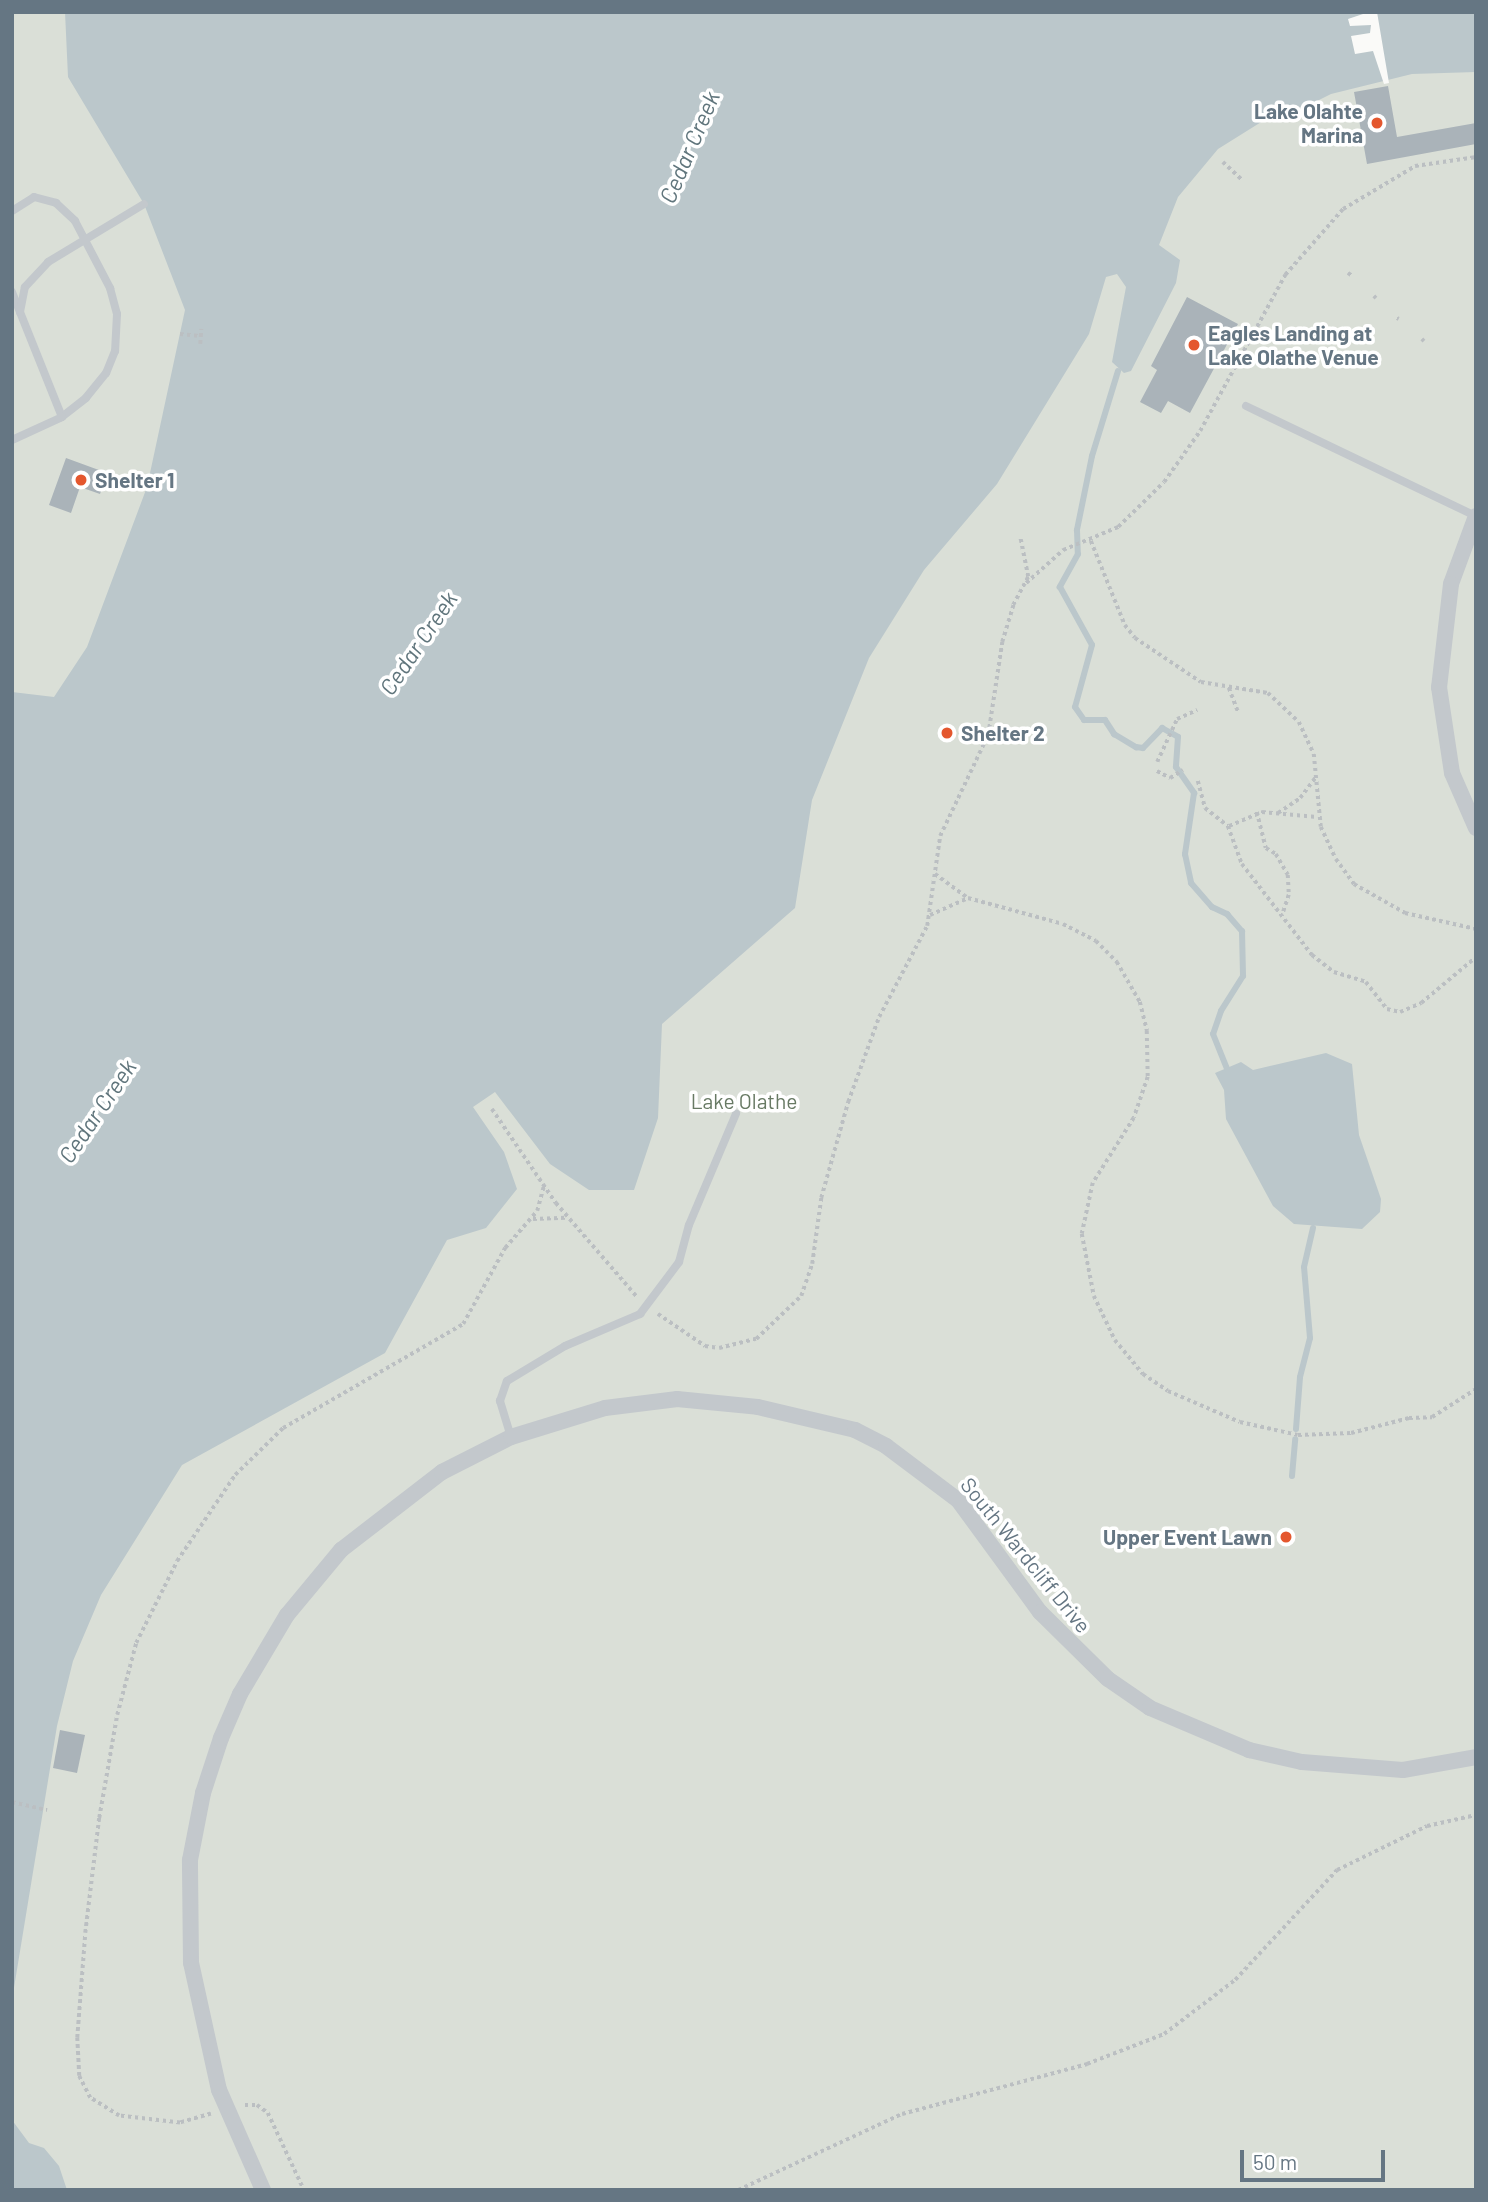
<!DOCTYPE html>
<style>
body{margin:0}
#map{position:relative;width:1488px;height:2202px;overflow:hidden;background:#fafaf8;font-family:Barlow,sans-serif}
div>[style]{position:absolute}
.green>*{inset:0;background:#dadfd7}
.water>*{inset:0;background:#bbc7cb}
.pier>*{inset:0;background:#fafaf8}
.stream>*{height:6px;margin:-3px;padding:0 3px;transform-origin:3px;border-radius:3px;background:#bbc7cb}
.building>*{inset:0;background:#aab3b9}
.path>*{height:3.5px;margin-top:-1.75px;transform-origin:0;background:repeating-linear-gradient(90deg,#bbbfc2 0 3.5px,transparent 0 7px)}
.lane>*{height:8px;margin:-4px;padding:0 4px;transform-origin:4px;border-radius:4px;background:#c3c8cc}
.street>*{height:16px;margin:-8px;padding:0 8px;transform-origin:8px;border-radius:8px;background:#c3c8cc}
.dots>*{width:19px;height:19px;translate:-50% -50%;box-sizing:border-box;border:4px solid #fff;border-radius:50%}
span{translate:-50% -50%;white-space:nowrap;text-align:center;line-height:1.15;-webkit-text-stroke:7px #fff;paint-order:stroke}
.poi-label{font-size:21px;color:#657683;font-weight:700}
.right{translate:-100% -50%;text-align:right}
.left{translate:0 -50%;text-align:left}
.park-label{font-size:21px;color:#687a64}
.street-label{font-size:21px;color:#657683}
.water-label{font-size:23px;color:#60757c;font-style:italic}
.frame{position:absolute;inset:0;border:14px solid #657683;pointer-events:none}
.scale{position:absolute;left:1240px;top:2150px;width:145px;height:32px;box-sizing:border-box;border:4px solid #657683;border-top:0;padding-left:9px;font-size:21px;line-height:24px;white-space:nowrap;color:#657683;-webkit-text-stroke:5px #fff;paint-order:stroke}
</style>
<div id="map">
<div class="green">
<div style="clip-path:polygon(12px 12px,1476px 12px,1476px 2190px,12px 2190px)"></div>
</div>
<div class="water">
<div style="clip-path:polygon(65px 12px,1476px 12px,1476px 72px,1412px 74px,1331px 94px,1305px 107px,1282px 109px,1218px 149px,1178px 197px,1159px 245px,1180px 260px,1176px 283px,1131px 371px,1124px 373px,1112px 362px,1126px 287px,1117px 274px,1106px 277px,1089px 334px,997px 484px,924px 570px,869px 658px,812px 800px,795px 908px,662px 1024px,658px 1118px,634px 1190px,589px 1190px,550px 1164px,495px 1092px,473px 1107px,504px 1152px,517px 1189px,486px 1228px,447px 1240px,385px 1353px,182px 1465px,101px 1595px,73px 1661px,57px 1726px,12px 2000px,12px 692px,54px 697px,87px 647px,147px 487px,185px 310px,144px 204px,68px 77px)"></div>
<div style="clip-path:polygon(1326px 1053px,1352px 1064px,1359px 1135px,1381px 1199px,1380px 1212px,1362px 1229px,1294px 1224px,1273px 1206px,1226px 1119px,1224px 1090px,1215px 1073px,1241px 1062px,1253px 1070px)"></div>
<div style="clip-path:polygon(12px 2120px,29px 2143px,44px 2148px,59px 2166px,67px 2190px,12px 2190px)"></div>
</div>
<div class="pier">
<div style="clip-path:polygon(1369px 12px,1377px 12px,1389px 83px,1384px 84px,1373px 51px,1355px 54px,1351px 36px,1370px 33px,1371px 25px,1350px 26px,1348px 19px)"></div>
</div>
<div class="stream">
<div style="left:1118px;top:371px;width:89px;rotate:107deg"></div>
<div style="left:1092px;top:456px;width:76px;rotate:101.5deg"></div>
<div style="left:1077px;top:530px;width:24px;rotate:88deg"></div>
<div style="left:1078px;top:554px;width:38px;rotate:119deg"></div>
<div style="left:1060px;top:587px;width:66px;rotate:61.1deg"></div>
<div style="left:1092px;top:645px;width:64px;rotate:105.3deg"></div>
<div style="left:1075px;top:707px;width:16px;rotate:55deg"></div>
<div style="left:1084px;top:720px;width:21px"></div>
<div style="left:1105px;top:720px;width:17px;rotate:57deg"></div>
<div style="left:1114px;top:734px;width:26px;rotate:31deg"></div>
<div style="left:1136px;top:747px;width:7px;rotate:8deg"></div>
<div style="left:1143px;top:748px;width:28px;rotate:-46deg"></div>
<div style="left:1162px;top:728px;width:18px;rotate:29deg"></div>
<div style="left:1178px;top:737px;width:30px;rotate:94deg"></div>
<div style="left:1176px;top:767px;width:32px;rotate:55deg"></div>
<div style="left:1194px;top:793px;width:62px;rotate:98.4deg"></div>
<div style="left:1185px;top:854px;width:30px;rotate:78deg"></div>
<div style="left:1191px;top:883px;width:32px;rotate:49deg"></div>
<div style="left:1212px;top:907px;width:17px;rotate:25deg"></div>
<div style="left:1227px;top:914px;width:23px;rotate:49deg"></div>
<div style="left:1242px;top:931px;width:45px;rotate:88.7deg"></div>
<div style="left:1243px;top:976px;width:41px;rotate:122.2deg"></div>
<div style="left:1221px;top:1011px;width:24px;rotate:109deg"></div>
<div style="left:1213px;top:1034px;width:37px;rotate:68deg"></div>
<div style="left:1296px;top:1429px;width:52px;rotate:-85.6deg"></div>
<div style="left:1300px;top:1377px;width:40px;rotate:-75.6deg"></div>
<div style="left:1310px;top:1338px;width:71px;rotate:-94.8deg"></div>
<div style="left:1304px;top:1267px;width:40px;rotate:-77deg"></div>
<div style="left:1292px;top:1476px;width:37px;rotate:-85deg"></div>
</div>
<div class="building">
<div style="clip-path:polygon(1388px 86px,1397px 137px,1476px 123px,1476px 144px,1367px 164px,1354px 92px)"></div>
<div style="clip-path:polygon(1187px 297px,1238px 324px,1190px 413px,1168px 401px,1161px 413px,1140px 402px,1157px 370px,1151px 366px)"></div>
<div style="clip-path:polygon(66px 458px,107px 473px,100px 494px,80px 487px,71px 513px,49px 505px)"></div>
<div style="clip-path:polygon(60px 1730px,85px 1735px,77px 1773px,53px 1768px)"></div>
</div>
<div class="path">
<div style="left:1223px;top:162px;width:25px;rotate:43deg"></div>
<div style="left:1348px;top:273px;width:4px;rotate:34deg"></div>
<div style="left:1374px;top:296px;width:3px;rotate:45deg"></div>
<div style="left:1397px;top:318px;width:2px;rotate:27deg"></div>
<div style="left:180px;top:334px;width:20px;rotate:6deg"></div>
<div style="left:1422px;top:339px;width:3px;rotate:45deg"></div>
<div style="left:200px;top:344px;width:15px;rotate:-86deg"></div>
<div style="left:1091px;top:541px;width:91px;rotate:68deg"></div>
<div style="left:1125px;top:625px;width:16px;rotate:52deg"></div>
<div style="left:1135px;top:638px;width:79px;rotate:33.7deg"></div>
<div style="left:1201px;top:682px;width:68px;rotate:9.3deg"></div>
<div style="left:1268px;top:693px;width:42px;rotate:43.1deg"></div>
<div style="left:1299px;top:722px;width:35px;rotate:65deg"></div>
<div style="left:1314px;top:754px;width:73px;rotate:84.5deg"></div>
<div style="left:1321px;top:827px;width:35px;rotate:65deg"></div>
<div style="left:1336px;top:859px;width:31px;rotate:54deg"></div>
<div style="left:1354px;top:884px;width:59px;rotate:29.6deg"></div>
<div style="left:1405px;top:913px;width:73px;rotate:12.7deg"></div>
<div style="left:1026px;top:583px;width:50px;rotate:-41.7deg"></div>
<div style="left:1063px;top:550px;width:60px;rotate:-22.7deg"></div>
<div style="left:1118px;top:527px;width:64px;rotate:-44.4deg"></div>
<div style="left:1164px;top:482px;width:62px;rotate:-54.8deg"></div>
<div style="left:1200px;top:431px;width:178px;rotate:-61.4deg"></div>
<div style="left:1285px;top:275px;width:88px;rotate:-48.7deg"></div>
<div style="left:1343px;top:209px;width:84px;rotate:-30.8deg"></div>
<div style="left:1415px;top:166px;width:62px;rotate:-8.4deg"></div>
<div style="left:1229px;top:688px;width:26px;rotate:69deg"></div>
<div style="left:1157px;top:762px;width:47px;rotate:-65.1deg"></div>
<div style="left:1177px;top:719px;width:22px;rotate:-24deg"></div>
<div style="left:1157px;top:771px;width:15px;rotate:28deg"></div>
<div style="left:1170px;top:778px;width:15px;rotate:-32deg"></div>
<div style="left:1198px;top:781px;width:28px;rotate:75deg"></div>
<div style="left:1205px;top:808px;width:29px;rotate:38deg"></div>
<div style="left:1228px;top:826px;width:40px;rotate:69.8deg"></div>
<div style="left:1242px;top:864px;width:115px;rotate:52.4deg"></div>
<div style="left:1312px;top:955px;width:28px;rotate:38deg"></div>
<div style="left:1334px;top:972px;width:34px;rotate:17deg"></div>
<div style="left:1366px;top:982px;width:34px;rotate:52deg"></div>
<div style="left:1387px;top:1009px;width:13px;rotate:13deg"></div>
<div style="left:1400px;top:1012px;width:23px;rotate:-23deg"></div>
<div style="left:1421px;top:1003px;width:72px;rotate:-39.9deg"></div>
<div style="left:1257px;top:812px;width:37px;rotate:76deg"></div>
<div style="left:1266px;top:848px;width:12px;rotate:31deg"></div>
<div style="left:1276px;top:854px;width:24px;rotate:60deg"></div>
<div style="left:1288px;top:875px;width:20px;rotate:87deg"></div>
<div style="left:1289px;top:895px;width:19px;rotate:108deg"></div>
<div style="left:1278px;top:813px;width:27px;rotate:-34deg"></div>
<div style="left:1300px;top:798px;width:25px;rotate:-53deg"></div>
<div style="left:1229px;top:826px;width:36px;rotate:-23deg"></div>
<div style="left:1262px;top:812px;width:55px;rotate:5.2deg"></div>
<div style="left:935px;top:874px;width:41px;rotate:36deg"></div>
<div style="left:968px;top:898px;width:98px;rotate:15.3deg"></div>
<div style="left:1063px;top:924px;width:37px;rotate:27deg"></div>
<div style="left:1096px;top:941px;width:30px;rotate:45deg"></div>
<div style="left:1117px;top:962px;width:46px;rotate:60.1deg"></div>
<div style="left:1140px;top:1002px;width:30px;rotate:76deg"></div>
<div style="left:1147px;top:1031px;width:46px;rotate:88.8deg"></div>
<div style="left:1148px;top:1077px;width:43px;rotate:108.9deg"></div>
<div style="left:1134px;top:1118px;width:77px;rotate:122.2deg"></div>
<div style="left:1093px;top:1183px;width:52px;rotate:102.2deg"></div>
<div style="left:1082px;top:1234px;width:63px;rotate:79deg"></div>
<div style="left:1094px;top:1296px;width:49px;rotate:64.5deg"></div>
<div style="left:1115px;top:1340px;width:44px;rotate:50.5deg"></div>
<div style="left:1143px;top:1374px;width:30px;rotate:34deg"></div>
<div style="left:1168px;top:1391px;width:78px;rotate:23.3deg"></div>
<div style="left:1240px;top:1422px;width:59px;rotate:12.6deg"></div>
<div style="left:1298px;top:1435px;width:53px;rotate:-2.2deg"></div>
<div style="left:1351px;top:1433px;width:60px;rotate:-14.5deg"></div>
<div style="left:1409px;top:1418px;width:23px;rotate:-2deg"></div>
<div style="left:1432px;top:1417px;width:52px;rotate:-32.5deg"></div>
<div style="left:930px;top:915px;width:42px;rotate:-24.1deg"></div>
<div style="left:492px;top:1109px;width:114px;rotate:55.8deg"></div>
<div style="left:556px;top:1203px;width:125px;rotate:49.2deg"></div>
<div style="left:533px;top:1219px;width:33px;rotate:-2deg"></div>
<div style="left:658px;top:1314px;width:57px;rotate:34.2deg"></div>
<div style="left:705px;top:1346px;width:14px;rotate:8deg"></div>
<div style="left:719px;top:1348px;width:38px;rotate:-14deg"></div>
<div style="left:756px;top:1339px;width:62px;rotate:-43.7deg"></div>
<div style="left:801px;top:1296px;width:34px;rotate:-71deg"></div>
<div style="left:812px;top:1264px;width:67px;rotate:-82.2deg"></div>
<div style="left:821px;top:1198px;width:100px;rotate:-74.3deg"></div>
<div style="left:848px;top:1102px;width:90px;rotate:-70deg"></div>
<div style="left:879px;top:1017px;width:103px;rotate:-62.2deg"></div>
<div style="left:927px;top:926px;width:91px;rotate:-81.8deg"></div>
<div style="left:940px;top:836px;width:112px;rotate:-64.6deg"></div>
<div style="left:988px;top:735px;width:94px;rotate:-81.4deg"></div>
<div style="left:1002px;top:642px;width:39px;rotate:-73deg"></div>
<div style="left:1013px;top:605px;width:32px;rotate:-62deg"></div>
<div style="left:1028px;top:577px;width:41px;rotate:-101.3deg"></div>
<div style="left:12px;top:1802px;width:36px;rotate:13deg"></div>
<div style="left:245px;top:2105px;width:12px"></div>
<div style="left:257px;top:2105px;width:14px;rotate:36deg"></div>
<div style="left:268px;top:2113px;width:85px;rotate:64.9deg"></div>
<div style="left:211px;top:2114px;width:32px;rotate:164deg"></div>
<div style="left:180px;top:2123px;width:61px;rotate:-173.5deg"></div>
<div style="left:119px;top:2116px;width:34px;rotate:-148deg"></div>
<div style="left:90px;top:2098px;width:25px;rotate:-117deg"></div>
<div style="left:79px;top:2076px;width:38px;rotate:-93deg"></div>
<div style="left:77px;top:2038px;width:105px;rotate:-85.6deg"></div>
<div style="left:85px;top:1933px;width:116px;rotate:-83.1deg"></div>
<div style="left:99px;top:1818px;width:105px;rotate:-80.1deg"></div>
<div style="left:117px;top:1715px;width:74px;rotate:-75.2deg"></div>
<div style="left:136px;top:1643px;width:92px;rotate:-63.4deg"></div>
<div style="left:177px;top:1561px;width:104px;rotate:-56deg"></div>
<div style="left:235px;top:1475px;width:67px;rotate:-44.4deg"></div>
<div style="left:283px;top:1428px;width:208px;rotate:-30deg"></div>
<div style="left:463px;top:1324px;width:87px;rotate:-61.1deg"></div>
<div style="left:505px;top:1248px;width:49px;rotate:-49.1deg"></div>
<div style="left:537px;top:1211px;width:28px;rotate:-75deg"></div>
<div style="left:738px;top:2190px;width:181px;rotate:-24.9deg"></div>
<div style="left:902px;top:2114px;width:192px;rotate:-15.1deg"></div>
<div style="left:1087px;top:2064px;width:83px;rotate:-21.3deg"></div>
<div style="left:1164px;top:2034px;width:89px;rotate:-37.3deg"></div>
<div style="left:1235px;top:1980px;width:150px;rotate:-47.2deg"></div>
<div style="left:1337px;top:1870px;width:100px;rotate:-26.1deg"></div>
<div style="left:1427px;top:1826px;width:50px;rotate:-12.7deg"></div>
</div>
<div class="lane">
<div style="left:12px;top:211px;width:26px;rotate:-32deg"></div>
<div style="left:34px;top:197px;width:23px;rotate:15deg"></div>
<div style="left:56px;top:203px;width:26px;rotate:43deg"></div>
<div style="left:75px;top:221px;width:76px;rotate:62.4deg"></div>
<div style="left:110px;top:288px;width:27px;rotate:75deg"></div>
<div style="left:117px;top:314px;width:37px;rotate:93deg"></div>
<div style="left:115px;top:351px;width:24px;rotate:112deg"></div>
<div style="left:106px;top:373px;width:32px;rotate:129deg"></div>
<div style="left:86px;top:398px;width:31px;rotate:142deg"></div>
<div style="left:62px;top:417px;width:135px;rotate:-111.8deg"></div>
<div style="left:20px;top:312px;width:25px;rotate:-79deg"></div>
<div style="left:25px;top:287px;width:34px;rotate:-47deg"></div>
<div style="left:48px;top:262px;width:112px;rotate:-31.1deg"></div>
<div style="left:1246px;top:406px;width:255px;rotate:25.6deg"></div>
<div style="left:12px;top:440px;width:55px;rotate:-24.7deg"></div>
<div style="left:511px;top:1437px;width:38px;rotate:-107deg"></div>
<div style="left:500px;top:1401px;width:21px;rotate:-71deg"></div>
<div style="left:507px;top:1381px;width:68px;rotate:-31.1deg"></div>
<div style="left:565px;top:1346px;width:82px;rotate:-23.1deg"></div>
<div style="left:640px;top:1314px;width:65px;rotate:-53.1deg"></div>
<div style="left:679px;top:1262px;width:38px;rotate:-75deg"></div>
<div style="left:689px;top:1225px;width:121px;rotate:-67.1deg"></div>
</div>
<div class="street">
<div style="left:1476px;top:516px;width:72px;rotate:110.2deg"></div>
<div style="left:1451px;top:584px;width:104px;rotate:96.6deg"></div>
<div style="left:1439px;top:687px;width:87px;rotate:81.4deg"></div>
<div style="left:1452px;top:773px;width:60px;rotate:66.4deg"></div>
<div style="left:263px;top:2190px;width:109px;rotate:-113.7deg"></div>
<div style="left:219px;top:2090px;width:130px;rotate:-102.4deg"></div>
<div style="left:191px;top:1963px;width:103px;rotate:-90.6deg"></div>
<div style="left:190px;top:1860px;width:68px;rotate:-79deg"></div>
<div style="left:203px;top:1793px;width:58px;rotate:-71.9deg"></div>
<div style="left:221px;top:1738px;width:48px;rotate:-66.6deg"></div>
<div style="left:240px;top:1694px;width:92px;rotate:-59.3deg"></div>
<div style="left:287px;top:1615px;width:85px;rotate:-50.3deg"></div>
<div style="left:341px;top:1550px;width:128px;rotate:-37.7deg"></div>
<div style="left:442px;top:1472px;width:77px;rotate:-26.9deg"></div>
<div style="left:511px;top:1437px;width:98px;rotate:-17.1deg"></div>
<div style="left:605px;top:1408px;width:73px;rotate:-7.1deg"></div>
<div style="left:677px;top:1399px;width:81px;rotate:5.6deg"></div>
<div style="left:758px;top:1407px;width:100px;rotate:13.3deg"></div>
<div style="left:855px;top:1430px;width:35px;rotate:27deg"></div>
<div style="left:886px;top:1446px;width:90px;rotate:36.9deg"></div>
<div style="left:958px;top:1500px;width:139px;rotate:53.8deg"></div>
<div style="left:1040px;top:1612px;width:95px;rotate:44.6deg"></div>
<div style="left:1108px;top:1679px;width:51px;rotate:34.6deg"></div>
<div style="left:1150px;top:1708px;width:108px;rotate:23deg"></div>
<div style="left:1249px;top:1750px;width:54px;rotate:12.8deg"></div>
<div style="left:1302px;top:1762px;width:101px;rotate:4.5deg"></div>
<div style="left:1403px;top:1770px;width:74px;rotate:-10.1deg"></div>
</div>
<div class="dots">
<div style="left:1377px;top:123px;background:#e4572e"></div>
<div style="left:1194px;top:345px;background:#e4572e"></div>
<div style="left:81px;top:480px;background:#e4572e"></div>
<div style="left:947px;top:733px;background:#e4572e"></div>
<div style="left:1286px;top:1537px;background:#e4572e"></div>
</div>
<div class="poi-label">
<span class="right" style="left:1363px;top:123px">Lake Olahte<br>Marina</span>
<span class="left" style="left:1208px;top:345px">Eagles Landing at<br>Lake Olathe Venue</span>
<span class="left" style="left:95px;top:480px">Shelter 1</span>
<span class="left" style="left:961px;top:733px">Shelter 2</span>
<span class="right" style="left:1272px;top:1537px">Upper Event Lawn</span>
</div>
<div class="park-label">
<span style="left:744px;top:1101px">Lake Olathe</span>
</div>
<div class="street-label">
<span style="left:1026px;top:1555px;rotate:51deg">South Wardcliff Drive</span>
</div>
<div class="water-label">
<span style="left:689px;top:147px;rotate:-67deg">Cedar Creek</span>
<span style="left:418px;top:643px;rotate:-56deg">Cedar Creek</span>
<span style="left:97px;top:1111px;rotate:-56deg">Cedar Creek</span>
</div>
<div class="frame"></div>
<div class="scale">50 m</div>
</div>
